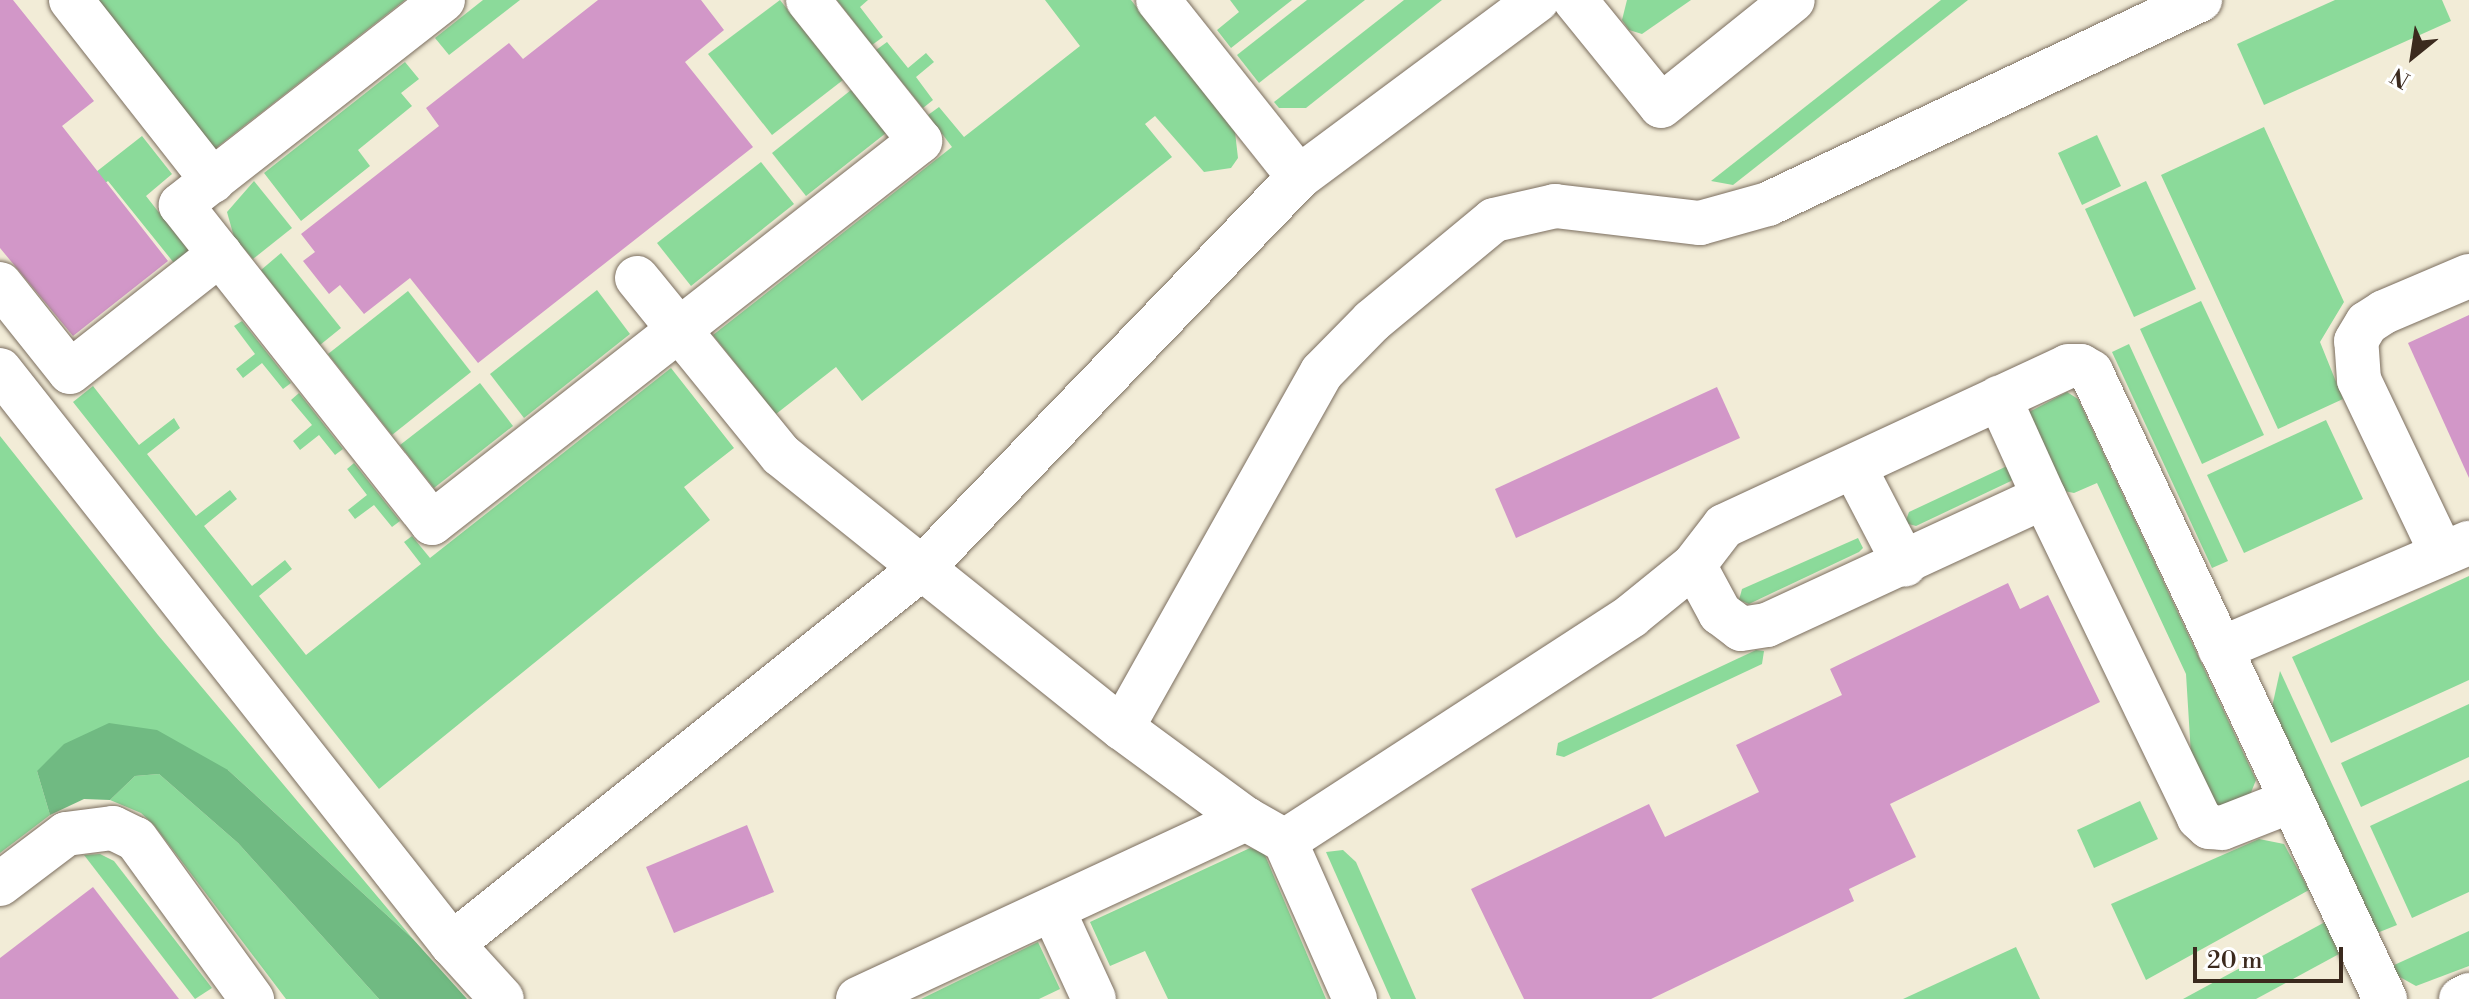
<!DOCTYPE html>
<style>
body{margin:0}
#map{position:relative;width:2469px;height:999px;overflow:hidden;background:#f2ecd7;font-family:"Libre Bodoni",serif}
div>[style]{position:absolute}
.green>*{inset:0;background:#8bda9a}
.forest>*{inset:0;background:#70ba82}
.building>*{inset:0;background:#d297c8}
.roads{filter:drop-shadow(0 0 2px #7b6e5f) drop-shadow(0 0 2px #7b6e5f)}
.minor>*{height:44px;margin:-22px;padding:0 22px;transform-origin:22px;border-radius:22px;background:#fff}
span{translate:-50% -50%;white-space:nowrap;text-align:center;line-height:1.15;-webkit-text-stroke:8px #fff;paint-order:stroke}
.north{position:absolute;left:2373px;top:16px;width:80px;height:80px;-webkit-text-stroke:6px #fff;paint-order:stroke;rotate:210deg;font-size:22px;font-weight:700;line-height:32px;text-align:center;color:#3b2a1e}
.north::after{content:'';display:block;margin:auto;width:28px;height:36px;background:#3b2a1e;clip-path:polygon(50% 0,100% 100%,50% 72%,0 100%)}
.scale{position:absolute;left:2193px;top:947px;width:150px;height:36px;box-sizing:border-box;border:4px solid #3b2a1e;border-top:0;padding-left:10px;font-size:24px;line-height:28px;white-space:nowrap;color:#3b2a1e;-webkit-text-stroke:6px #fff;paint-order:stroke}
</style>
<div id="map">
<div class="green">
<div style="clip-path:polygon(93px 0,405px 0,212px 151px)"></div>
<div style="clip-path:polygon(483px 0,520px 0,449px 55px,435px 38px)"></div>
<div style="clip-path:polygon(780px 0,843px 80px,772px 135px,708px 54px)"></div>
<div style="clip-path:polygon(837px 0,868px 0,860px 7px,883px 37px,872px 45px)"></div>
<div style="clip-path:polygon(1045px 0,1131px 0,1235px 132px,1238px 158px,1231px 168px,1204px 172px,1155px 116px,1145px 124px,1172px 157px,862px 401px,836px 367px,776px 414px,713px 335px,952px 147px,928px 115px,939px 107px,964px 137px,1080px 46px)"></div>
<div style="clip-path:polygon(1230px 0,1292px 0,1231px 48px,1217px 30px,1239px 12px)"></div>
<div style="clip-path:polygon(1307px 0,1365px 0,1259px 83px,1237px 55px)"></div>
<div style="clip-path:polygon(1404px 0,1442px 0,1306px 108px,1279px 108px,1274px 102px)"></div>
<div style="clip-path:polygon(1627px 0,1691px 0,1642px 34px,1629px 30px,1622px 20px)"></div>
<div style="clip-path:polygon(1941px 0,1968px 0,1733px 185px,1711px 181px)"></div>
<div style="clip-path:polygon(2335px 0,2442px 0,2451px 21px,2264px 105px,2237px 44px)"></div>
<div style="clip-path:polygon(887px 42px,908px 68px,926px 53px,934px 62px,916px 77px,933px 100px,923px 108px,876px 50px)"></div>
<div style="clip-path:polygon(405px 62px,419px 79px,401px 93px,412px 106px,358px 150px,370px 166px,301px 221px,264px 173px)"></div>
<div style="clip-path:polygon(851px 90px,886px 133px,806px 196px,772px 153px)"></div>
<div style="clip-path:polygon(2264px 127px,2344px 302px,2320px 342px,2343px 399px,2278px 429px,2161px 175px)"></div>
<div style="clip-path:polygon(2097px 135px,2121px 186px,2082px 205px,2058px 153px)"></div>
<div style="clip-path:polygon(142px 136px,172px 174px,146px 196px,189px 251px,178px 268px,108px 181px,90px 194px,82px 183px)"></div>
<div style="clip-path:polygon(761px 162px,794px 204px,691px 286px,657px 243px)"></div>
<div style="clip-path:polygon(254px 181px,292px 228px,253px 259px,234px 237px,227px 212px)"></div>
<div style="clip-path:polygon(2146px 181px,2196px 289px,2134px 317px,2085px 209px)"></div>
<div style="clip-path:polygon(281px 253px,341px 328px,320px 345px,261px 270px)"></div>
<div style="clip-path:polygon(597px 290px,630px 334px,524px 418px,490px 374px)"></div>
<div style="clip-path:polygon(408px 291px,471px 372px,392px 435px,328px 354px)"></div>
<div style="clip-path:polygon(2201px 301px,2264px 435px,2202px 464px,2140px 329px)"></div>
<div style="clip-path:polygon(242px 321px,291px 383px,283px 389px,262px 363px,243px 378px,236px 369px,255px 354px,234px 326px)"></div>
<div style="clip-path:polygon(2129px 344px,2228px 561px,2212px 568px,2112px 352px)"></div>
<div style="clip-path:polygon(671px 368px,734px 448px,684px 487px,710px 520px,379px 789px,73px 402px,93px 386px,139px 445px,174px 418px,180px 428px,147px 454px,196px 516px,230px 490px,237px 499px,204px 526px,252px 586px,285px 560px,292px 569px,259px 596px,306px 655px,421px 564px,404px 542px,412px 536px,430px 558px)"></div>
<div style="clip-path:polygon(480px 383px,513px 426px,434px 488px,400px 445px)"></div>
<div style="clip-path:polygon(2067px 392px,2078px 399px,2256px 780px,2250px 795px,2217px 809px,2192px 771px,2186px 674px,2097px 483px,2074px 493px,2064px 491px,2029px 412px)"></div>
<div style="clip-path:polygon(299px 393px,343px 449px,335px 455px,319px 435px,300px 450px,293px 441px,312px 425px,291px 400px)"></div>
<div style="clip-path:polygon(2326px 420px,2363px 499px,2244px 553px,2207px 475px)"></div>
<div style="clip-path:polygon(0 436px,158px 635px,413px 939px,228px 770px,37px 771px,50px 815px,0 853px)"></div>
<div style="clip-path:polygon(354px 463px,400px 521px,392px 527px,374px 505px,355px 519px,348px 510px,367px 495px,347px 469px)"></div>
<div style="clip-path:polygon(2005px 467px,2010px 467px,2015px 477px,2011px 481px,1916px 526px,1905px 523px,1909px 512px)"></div>
<div style="clip-path:polygon(1858px 538px,1863px 548px,1859px 552px,1749px 604px,1739px 600px,1742px 589px)"></div>
<div style="clip-path:polygon(2469px 576px,2469px 680px,2331px 743px,2292px 657px)"></div>
<div style="clip-path:polygon(1756px 650px,1764px 651px,1762px 664px,1564px 757px,1556px 755px,1558px 743px)"></div>
<div style="clip-path:polygon(2280px 671px,2397px 925px,2377px 933px,2272px 707px)"></div>
<div style="clip-path:polygon(2469px 704px,2469px 757px,2361px 807px,2341px 763px)"></div>
<div style="clip-path:polygon(159px 774px,238px 843px,379px 999px,286px 999px,154px 825px,141px 813px,110px 800px,135px 776px)"></div>
<div style="clip-path:polygon(2469px 780px,2469px 892px,2412px 918px,2370px 826px)"></div>
<div style="clip-path:polygon(2140px 801px,2158px 839px,2094px 868px,2077px 830px)"></div>
<div style="clip-path:polygon(2259px 839px,2284px 844px,2309px 890px,2146px 980px,2111px 904px)"></div>
<div style="clip-path:polygon(1250px 848px,1264px 853px,1326px 999px,1168px 999px,1145px 951px,1110px 966px,1090px 922px)"></div>
<div style="clip-path:polygon(1343px 850px,1356px 862px,1416px 999px,1391px 999px,1326px 852px)"></div>
<div style="clip-path:polygon(100px 854px,114px 861px,212px 988px,195px 999px,84px 855px)"></div>
<div style="clip-path:polygon(2325px 922px,2339px 954px,2256px 999px,2183px 999px)"></div>
<div style="clip-path:polygon(2469px 931px,2469px 966px,2416px 986px,2398px 976px,2392px 966px)"></div>
<div style="clip-path:polygon(1038px 942px,1060px 989px,1039px 999px,921px 999px)"></div>
<div style="clip-path:polygon(2016px 947px,2040px 999px,1903px 999px)"></div>
</div>
<div class="forest">
<div style="clip-path:polygon(109px 723px,157px 730px,228px 770px,413px 939px,467px 999px,379px 999px,238px 843px,159px 774px,135px 776px,110px 800px,84px 799px,50px 815px,37px 771px,64px 744px)"></div>
</div>
<div class="building">
<div style="clip-path:polygon(0 0,13px 0,94px 101px,62px 126px,168px 261px,73px 336px,0 248px)"></div>
<div style="clip-path:polygon(598px 0,701px 0,724px 30px,685px 62px,753px 147px,478px 363px,410px 278px,364px 314px,340px 285px,329px 294px,303px 261px,315px 252px,301px 234px,439px 126px,426px 108px,509px 43px,523px 59px)"></div>
<div style="clip-path:polygon(2469px 315px,2469px 478px,2408px 343px)"></div>
<div style="clip-path:polygon(1717px 387px,1740px 438px,1516px 538px,1495px 489px)"></div>
<div style="clip-path:polygon(2008px 583px,2020px 609px,2048px 595px,2100px 702px,1890px 804px,1916px 857px,1849px 889px,1854px 901px,1651px 999px,1524px 999px,1471px 889px,1649px 804px,1665px 837px,1759px 792px,1736px 745px,1842px 695px,1830px 669px)"></div>
<div style="clip-path:polygon(747px 825px,774px 892px,674px 933px,646px 867px)"></div>
<div style="clip-path:polygon(93px 887px,179px 999px,0 999px,0 958px)"></div>
</div>
<div class="roads">
<div class="minor">
<div style="left:71px;top:0;width:230px;rotate:51.9deg"></div>
<div style="left:443px;top:0;width:333px;rotate:142deg"></div>
<div style="left:181px;top:205px;width:405px;rotate:51.7deg"></div>
<div style="left:432px;top:523px;width:620px;rotate:-38.05deg"></div>
<div style="left:920px;top:141px;width:180px;rotate:-128.5deg"></div>
<div style="left:1158px;top:0;width:226px;rotate:51.5deg"></div>
<div style="left:1575px;top:0;width:136px;rotate:50.9deg"></div>
<div style="left:1661px;top:106px;width:169px;rotate:-38.8deg"></div>
<div style="left:637px;top:278px;width:228px;rotate:50.9deg"></div>
<div style="left:781px;top:455px;width:437px;rotate:38.7deg"></div>
<div style="left:1122px;top:728px;width:154px;rotate:36.3deg"></div>
<div style="left:1246px;top:819px;width:45px;rotate:29.4deg"></div>
<div style="left:0;top:284px;width:112px;rotate:51.5deg"></div>
<div style="left:70px;top:372px;width:191px;rotate:-38.2deg"></div>
<div style="left:0;top:370px;width:731px;rotate:51.78deg"></div>
<div style="left:452px;top:944px;width:74px;rotate:47.7deg"></div>
<div style="left:1854px;top:467px;width:110px;rotate:62.5deg"></div>
<div style="left:2044px;top:497px;width:356px;rotate:64.2deg"></div>
<div style="left:2199px;top:818px;width:13px;rotate:42deg"></div>
<div style="left:2209px;top:827px;width:13px;rotate:4deg"></div>
<div style="left:2222px;top:828px;width:74px;rotate:-21.4deg"></div>
<div style="left:2442px;top:554px;width:193px;rotate:-115.5deg"></div>
<div style="left:2359px;top:380px;width:39px;rotate:-94deg"></div>
<div style="left:2356px;top:341px;width:21px;rotate:-59deg"></div>
<div style="left:2367px;top:323px;width:20px;rotate:-33deg"></div>
<div style="left:2384px;top:312px;width:92px;rotate:-23deg"></div>
<div style="left:1694px;top:565px;width:55px;rotate:61.6deg"></div>
<div style="left:1720px;top:613px;width:26px;rotate:37deg"></div>
<div style="left:1741px;top:629px;width:26px;rotate:-9deg"></div>
<div style="left:1767px;top:625px;width:305px;rotate:-24.8deg"></div>
<div style="left:2044px;top:497px;width:109px;rotate:-114.4deg"></div>
<div style="left:2220px;top:649px;width:271px;rotate:-23.1deg"></div>
<div style="left:1122px;top:728px;width:408px;rotate:-60.7deg"></div>
<div style="left:1322px;top:372px;width:71px;rotate:-45.6deg"></div>
<div style="left:1372px;top:321px;width:158px;rotate:-39.6deg"></div>
<div style="left:1494px;top:220px;width:63px;rotate:-12.9deg"></div>
<div style="left:1555px;top:206px;width:146px;rotate:6.7deg"></div>
<div style="left:1700px;top:223px;width:71px;rotate:-15.6deg"></div>
<div style="left:1768px;top:204px;width:478px;rotate:-25.3deg"></div>
<div style="left:0;top:884px;width:83px;rotate:-37.1deg"></div>
<div style="left:66px;top:834px;width:47px;rotate:-7.3deg"></div>
<div style="left:113px;top:828px;width:25px;rotate:26deg"></div>
<div style="left:136px;top:839px;width:198px;rotate:54.1deg"></div>
<div style="left:1053px;top:910px;width:98px;rotate:65.3deg"></div>
<div style="left:452px;top:944px;width:602px;rotate:-38.66deg"></div>
<div style="left:922px;top:568px;width:543px;rotate:-46.04deg"></div>
<div style="left:1299px;top:177px;width:297px;rotate:-36.6deg"></div>
<div style="left:858px;top:999px;width:428px;rotate:-24.9deg"></div>
<div style="left:1355px;top:999px;width:173px;rotate:-113.9deg"></div>
<div style="left:1285px;top:841px;width:413px;rotate:-33deg"></div>
<div style="left:1631px;top:616px;width:81px;rotate:-39deg"></div>
<div style="left:1694px;top:565px;width:49px;rotate:-52.4deg"></div>
<div style="left:1724px;top:526px;width:379px;rotate:-24.9deg"></div>
<div style="left:2068px;top:366px;width:13px"></div>
<div style="left:2081px;top:366px;width:12px;rotate:31deg"></div>
<div style="left:2091px;top:372px;width:693px;rotate:64.88deg"></div>
<div style="left:2461px;top:999px;width:9px;rotate:-27deg"></div>
</div>
</div>
<div class="north">N</div>
<div class="scale">20 m</div>
</div>
